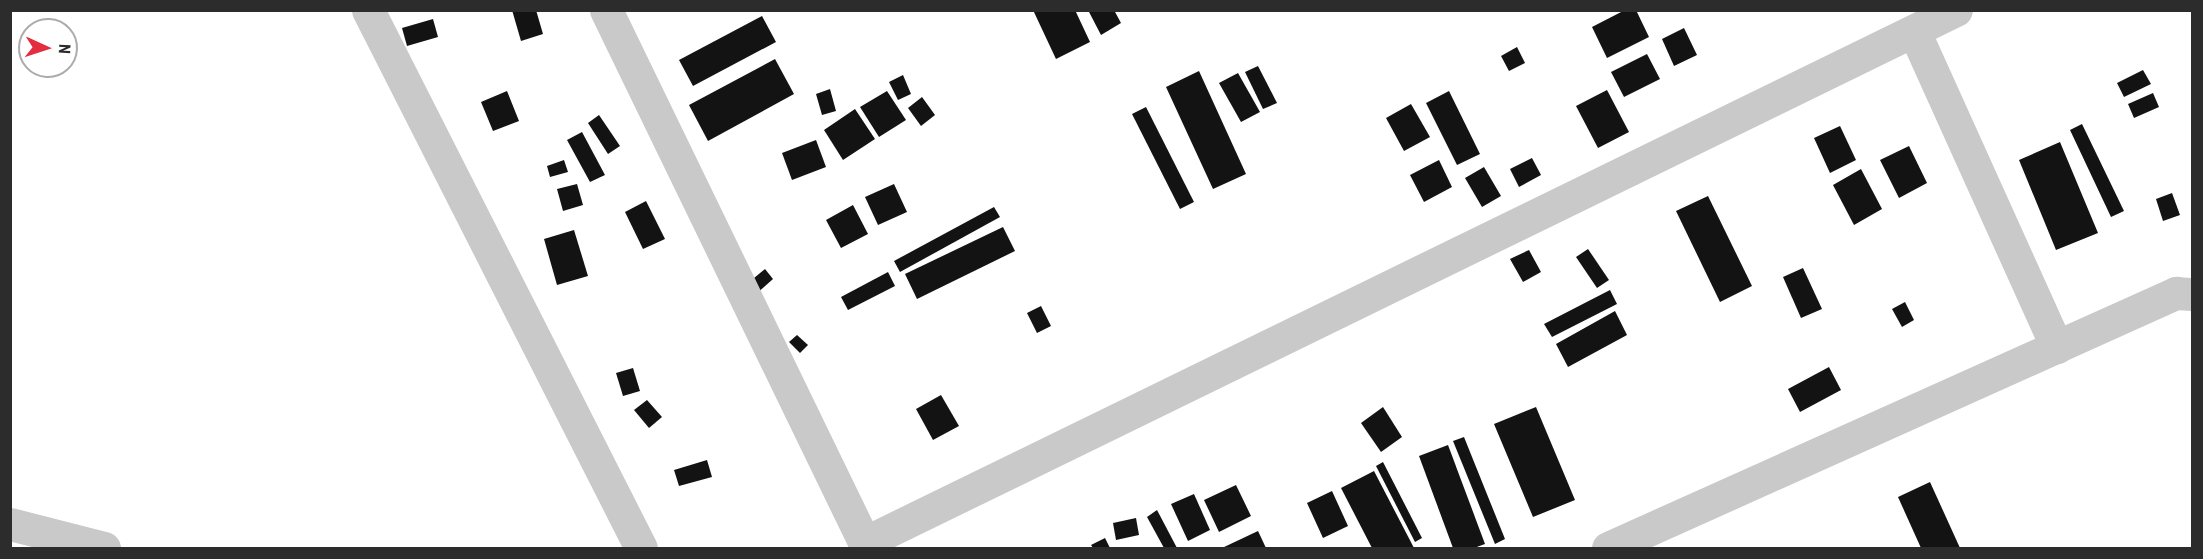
<!DOCTYPE html>
<style>
body{margin:0}
#map{position:relative;width:2203px;height:559px;overflow:hidden;background:#fff;font-family:"Roboto Condensed",sans-serif}
div>[style]{position:absolute}
.building>*{inset:0;background:#131313}
.street>*{height:33px;margin:-16.5px;padding:0 16.5px;transform-origin:16.5px;border-radius:16.5px;background:#c9c9c9}
span{translate:-50% -50%;white-space:nowrap;text-align:center;line-height:1.15;-webkit-text-stroke:6px #fff;paint-order:stroke}
.frame{position:absolute;inset:0;border:12px solid #2c2c2c;pointer-events:none}
.north{position:absolute;left:18px;top:18px;width:60px;height:60px;box-sizing:border-box;background:#fff;border:2px solid #ababab;border-radius:50%;rotate:93deg;font-size:16px;font-weight:700;line-height:24px;text-align:center;color:#2c2c2c}
.north::after{content:'';display:block;margin:auto;width:21px;height:27px;background:#e32e40;clip-path:polygon(50% 0,100% 100%,50% 72%,0 100%)}
</style>
<div id="map">
<div class="building">
<div style="clip-path:polygon(512px 10px,536px 10px,543px 34px,521px 41px)"></div>
<div style="clip-path:polygon(1033px 10px,1075px 10px,1090px 42px,1056px 59px)"></div>
<div style="clip-path:polygon(1088px 10px,1114px 10px,1121px 23px,1101px 35px)"></div>
<div style="clip-path:polygon(1625px 10px,1636px 10px,1649px 37px,1607px 58px,1592px 27px)"></div>
<div style="clip-path:polygon(762px 16px,776px 42px,693px 86px,679px 60px)"></div>
<div style="clip-path:polygon(433px 19px,438px 37px,407px 46px,402px 28px)"></div>
<div style="clip-path:polygon(1684px 28px,1697px 55px,1674px 66px,1662px 39px)"></div>
<div style="clip-path:polygon(1517px 47px,1525px 63px,1509px 71px,1501px 56px)"></div>
<div style="clip-path:polygon(1647px 54px,1660px 79px,1624px 97px,1611px 72px)"></div>
<div style="clip-path:polygon(775px 59px,794px 94px,708px 141px,689px 105px)"></div>
<div style="clip-path:polygon(1258px 66px,1277px 103px,1263px 109px,1245px 72px)"></div>
<div style="clip-path:polygon(2143px 70px,2151px 84px,2124px 97px,2117px 83px)"></div>
<div style="clip-path:polygon(1199px 71px,1246px 174px,1213px 189px,1166px 87px)"></div>
<div style="clip-path:polygon(1238px 73px,1260px 112px,1241px 122px,1219px 83px)"></div>
<div style="clip-path:polygon(903px 75px,911px 94px,898px 100px,889px 82px)"></div>
<div style="clip-path:polygon(830px 89px,836px 111px,822px 115px,816px 94px)"></div>
<div style="clip-path:polygon(1607px 90px,1629px 132px,1598px 148px,1576px 106px)"></div>
<div style="clip-path:polygon(507px 91px,519px 121px,493px 131px,481px 102px)"></div>
<div style="clip-path:polygon(887px 91px,906px 120px,879px 137px,860px 107px)"></div>
<div style="clip-path:polygon(1449px 91px,1480px 154px,1457px 165px,1426px 103px)"></div>
<div style="clip-path:polygon(2153px 93px,2159px 107px,2134px 118px,2128px 104px)"></div>
<div style="clip-path:polygon(922px 97px,935px 115px,921px 126px,908px 108px)"></div>
<div style="clip-path:polygon(1411px 104px,1430px 137px,1404px 151px,1386px 118px)"></div>
<div style="clip-path:polygon(1146px 107px,1194px 202px,1180px 209px,1132px 114px)"></div>
<div style="clip-path:polygon(855px 109px,875px 139px,843px 160px,824px 130px)"></div>
<div style="clip-path:polygon(599px 115px,620px 146px,608px 154px,588px 123px)"></div>
<div style="clip-path:polygon(2082px 124px,2124px 211px,2111px 217px,2070px 130px)"></div>
<div style="clip-path:polygon(1840px 126px,1856px 160px,1830px 173px,1814px 138px)"></div>
<div style="clip-path:polygon(582px 132px,605px 175px,590px 182px,567px 140px)"></div>
<div style="clip-path:polygon(816px 140px,826px 167px,792px 180px,782px 153px)"></div>
<div style="clip-path:polygon(2060px 142px,2098px 233px,2056px 250px,2019px 160px)"></div>
<div style="clip-path:polygon(1909px 146px,1927px 183px,1899px 198px,1880px 160px)"></div>
<div style="clip-path:polygon(1532px 158px,1541px 175px,1519px 187px,1510px 169px)"></div>
<div style="clip-path:polygon(564px 160px,568px 172px,550px 177px,547px 166px)"></div>
<div style="clip-path:polygon(1439px 160px,1452px 187px,1424px 202px,1410px 175px)"></div>
<div style="clip-path:polygon(1484px 167px,1501px 196px,1482px 207px,1465px 178px)"></div>
<div style="clip-path:polygon(1861px 169px,1882px 209px,1854px 225px,1833px 185px)"></div>
<div style="clip-path:polygon(577px 184px,583px 205px,563px 211px,557px 189px)"></div>
<div style="clip-path:polygon(894px 184px,907px 212px,878px 225px,865px 197px)"></div>
<div style="clip-path:polygon(2172px 193px,2180px 215px,2163px 221px,2156px 199px)"></div>
<div style="clip-path:polygon(1708px 196px,1752px 286px,1720px 302px,1676px 211px)"></div>
<div style="clip-path:polygon(646px 201px,665px 239px,643px 249px,625px 212px)"></div>
<div style="clip-path:polygon(853px 205px,868px 234px,841px 248px,826px 220px)"></div>
<div style="clip-path:polygon(994px 207px,1000px 217px,900px 272px,894px 261px)"></div>
<div style="clip-path:polygon(1003px 227px,1015px 251px,917px 299px,905px 274px)"></div>
<div style="clip-path:polygon(574px 230px,588px 276px,557px 285px,544px 239px)"></div>
<div style="clip-path:polygon(1588px 249px,1609px 280px,1597px 288px,1576px 257px)"></div>
<div style="clip-path:polygon(1529px 250px,1541px 272px,1523px 282px,1510px 259px)"></div>
<div style="clip-path:polygon(1803px 268px,1822px 309px,1801px 318px,1783px 277px)"></div>
<div style="clip-path:polygon(765px 269px,773px 279px,756px 294px,748px 283px)"></div>
<div style="clip-path:polygon(888px 272px,895px 286px,848px 310px,841px 297px)"></div>
<div style="clip-path:polygon(1610px 290px,1617px 304px,1552px 337px,1544px 324px)"></div>
<div style="clip-path:polygon(1905px 302px,1914px 320px,1902px 327px,1892px 309px)"></div>
<div style="clip-path:polygon(1041px 306px,1051px 326px,1037px 333px,1027px 313px)"></div>
<div style="clip-path:polygon(1615px 311px,1627px 335px,1568px 367px,1556px 344px)"></div>
<div style="clip-path:polygon(797px 335px,808px 345px,800px 353px,789px 342px)"></div>
<div style="clip-path:polygon(1829px 367px,1841px 390px,1800px 412px,1788px 389px)"></div>
<div style="clip-path:polygon(633px 368px,640px 391px,623px 396px,616px 373px)"></div>
<div style="clip-path:polygon(941px 395px,959px 426px,933px 440px,916px 409px)"></div>
<div style="clip-path:polygon(647px 400px,662px 417px,649px 428px,634px 410px)"></div>
<div style="clip-path:polygon(1383px 407px,1402px 437px,1381px 452px,1361px 423px)"></div>
<div style="clip-path:polygon(1536px 407px,1575px 500px,1533px 517px,1494px 424px)"></div>
<div style="clip-path:polygon(1464px 437px,1505px 539px,1495px 544px,1453px 441px)"></div>
<div style="clip-path:polygon(1448px 445px,1485px 544px,1474px 548px,1453px 548px,1419px 456px)"></div>
<div style="clip-path:polygon(707px 460px,712px 477px,679px 486px,674px 470px)"></div>
<div style="clip-path:polygon(1383px 462px,1422px 538px,1415px 542px,1376px 466px)"></div>
<div style="clip-path:polygon(1374px 471px,1414px 548px,1372px 548px,1341px 488px)"></div>
<div style="clip-path:polygon(1930px 482px,1960px 548px,1921px 548px,1898px 497px)"></div>
<div style="clip-path:polygon(1236px 485px,1251px 516px,1219px 532px,1204px 500px)"></div>
<div style="clip-path:polygon(1332px 491px,1348px 526px,1323px 538px,1307px 503px)"></div>
<div style="clip-path:polygon(1194px 494px,1210px 530px,1188px 541px,1171px 504px)"></div>
<div style="clip-path:polygon(1157px 510px,1177px 548px,1164px 548px,1147px 517px)"></div>
<div style="clip-path:polygon(1136px 518px,1139px 535px,1116px 540px,1113px 523px)"></div>
<div style="clip-path:polygon(1258px 531px,1266px 548px,1222px 548px)"></div>
<div style="clip-path:polygon(1105px 538px,1110px 548px,1093px 548px,1091px 545px)"></div>
</div>
<div class="street">
<div style="left:368px;top:10px;width:603px;rotate:63.1deg"></div>
<div style="left:606px;top:10px;width:598px;rotate:64.12deg"></div>
<div style="left:1914px;top:31px;width:347px;rotate:65.7deg"></div>
<div style="left:10px;top:524px;width:97px;rotate:14.3deg"></div>
<div style="left:864px;top:543px;width:1215px;rotate:-26.02deg"></div>
<div style="left:1608px;top:548px;width:623px;rotate:-24.18deg"></div>
<div style="left:2176px;top:293px;width:16px;rotate:4deg"></div>
</div>
<div class="frame"></div>
<div class="north">N</div>
</div>
